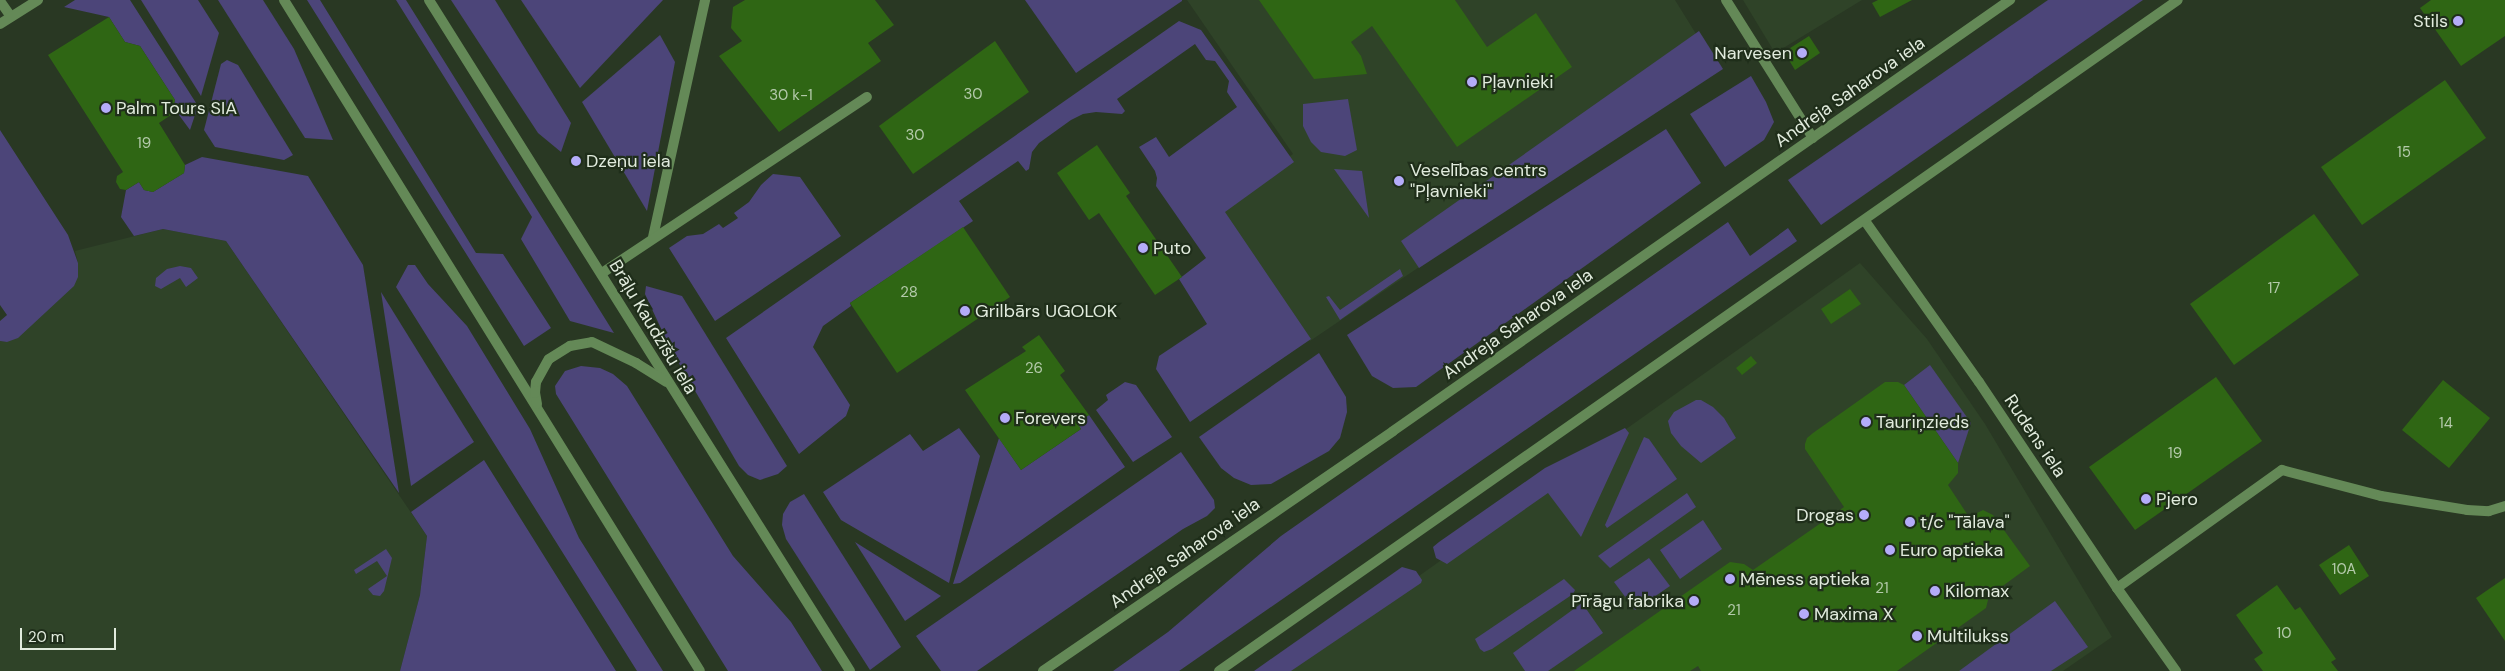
<!DOCTYPE html>
<meta charset="utf-8">
<style>
body{margin:0}
#map{position:relative;width:2505px;height:671px;overflow:hidden;background:#293823;font-family:"DM Sans",sans-serif}
div>[style]{position:absolute}
.built>*{inset:0;background:#2f4328}
.green>*{inset:0;background:#4c4579}
.building>*{inset:0;background:#2f6614}
.minor>*{height:10px;margin:-5px;padding:0 5px;transform-origin:5px;border-radius:5px;background:#648957}
.tertiary>*{height:10px;margin:-5px;padding:0 5px;transform-origin:5px;border-radius:5px;background:#648957}
.dots>*{width:14px;height:14px;translate:-50% -50%;box-sizing:border-box;border:2px solid #1f2e1a;border-radius:50%}
span{translate:-50% -50%;white-space:nowrap;text-align:center;line-height:1.15;-webkit-text-stroke:4.5px #1f2e1a;paint-order:stroke}
.number-label{font-size:15px;color:#b4caab}
.number-label span{-webkit-text-stroke-width:0}
.poi-label{font-size:18px;color:#e1ebdd}
.right{translate:-100% -50%;text-align:right}
.left{translate:0 -50%;text-align:left}
.street-label{font-size:18px;color:#e1ebdd}
.scale{position:absolute;left:20px;top:628px;width:96px;height:22px;box-sizing:border-box;border:2px solid #e1ebdd;border-top:0;padding-left:6px;font-size:15px;line-height:18px;white-space:nowrap;color:#e1ebdd;-webkit-text-stroke:4px #1f2e1a;paint-order:stroke}
</style>
<div id="map">
<div class="built">
<div style="clip-path:polygon(1187px 0,1675px 0,1716px 66px,1310px 341px,1214px 208px,1293px 154px)"></div>
<div style="clip-path:polygon(1743px 0,1862px 0,1775px 53px)"></div>
<div style="clip-path:polygon(163px 229px,226px 241px,427px 536px,420px 595px,400px 671px,0 671px,0 341px,7px 342px,78px 263px,75px 251px)"></div>
<div style="clip-path:polygon(1860px 263px,1927px 339px,1985px 424px,2112px 637px,2063px 671px,1285px 671px)"></div>
</div>
<div class="green">
<div style="clip-path:polygon(75px 0,130px 0,198px 106px,190px 130px,173px 107px,175px 100px,140px 46px,125px 42px,109px 17px,64px 7px)"></div>
<div style="clip-path:polygon(141px 0,198px 0,219px 33px,201px 96px)"></div>
<div style="clip-path:polygon(218px 0,263px 0,294px 49px,333px 140px,305px 138px)"></div>
<div style="clip-path:polygon(307px 0,320px 0,476px 253px,503px 254px,551px 328px,524px 346px)"></div>
<div style="clip-path:polygon(396px 0,406px 0,614px 333px,570px 321px,521px 239px,532px 217px)"></div>
<div style="clip-path:polygon(451px 0,495px 0,571px 123px,561px 152px,538px 133px)"></div>
<div style="clip-path:polygon(521px 0,663px 0,580px 88px)"></div>
<div style="clip-path:polygon(1025px 0,1182px 0,1182px 1px,1076px 73px)"></div>
<div style="clip-path:polygon(2048px 0,2143px 0,1821px 225px,1788px 180px)"></div>
<div style="clip-path:polygon(1179px 21px,1201px 30px,1294px 162px,1225px 212px,1311px 339px,1190px 422px,1156px 369px,1159px 356px,1207px 324px,1179px 279px,1206px 258px,1156px 186px,1157px 178px,1155px 171px,1139px 147px,1156px 137px,1169px 157px,1237px 107px,1227px 92px,1229px 81px,1215px 61px,1206px 60px,1195px 44px,1117px 99px,1125px 111px,1122px 114px,1096px 112px,1083px 114px,1071px 120px,1039px 143px,1032px 152px,1029px 169px,1026px 171px,1018px 161px,959px 201px,973px 221px,850px 303px,851px 306px,823px 326px,813px 347px,850px 405px,846px 416px,799px 454px,726px 338px)"></div>
<div style="clip-path:polygon(1699px 31px,1723px 69px,1419px 268px,1401px 241px)"></div>
<div style="clip-path:polygon(660px 35px,675px 62px,647px 211px,582px 102px)"></div>
<div style="clip-path:polygon(227px 60px,238px 65px,293px 155px,284px 160px,215px 147px,204px 130px,221px 64px)"></div>
<div style="clip-path:polygon(1751px 76px,1766px 102px,1774px 122px,1764px 140px,1725px 167px,1690px 114px)"></div>
<div style="clip-path:polygon(1348px 99px,1357px 150px,1345px 156px,1321px 152px,1311px 142px,1303px 126px,1303px 104px)"></div>
<div style="clip-path:polygon(1666px 129px,1701px 183px,1416px 387px,1393px 388px,1372px 376px,1347px 335px)"></div>
<div style="clip-path:polygon(0 130px,68px 235px,78px 263px,78px 277px,74px 286px,18px 338px,7px 342px,0 341px,0 321px,7px 315px,0 305px)"></div>
<div style="clip-path:polygon(202px 157px,308px 176px,363px 265px,399px 493px,226px 241px,163px 229px,134px 236px,121px 217px,126px 190px,139px 182px,144px 190px,153px 192px,184px 173px,185px 165px)"></div>
<div style="clip-path:polygon(1334px 169px,1362px 171px,1369px 218px)"></div>
<div style="clip-path:polygon(773px 174px,800px 177px,841px 236px,715px 321px,669px 248px,687px 236px,703px 234px,719px 224px,723px 228px,738px 218px,734px 213px,749px 202px,761px 185px)"></div>
<div style="clip-path:polygon(1728px 222px,1750px 256px,1788px 228px,1797px 241px,1179px 671px,1113px 671px,1168px 632px,1281px 536px)"></div>
<div style="clip-path:polygon(408px 265px,415px 265px,428px 284px,467px 326px,530px 429px,579px 538px,663px 671px,637px 671px,396px 287px)"></div>
<div style="clip-path:polygon(180px 266px,191px 268px,198px 278px,186px 287px,180px 278px,161px 289px,155px 286px,156px 278px,167px 269px)"></div>
<div style="clip-path:polygon(1400px 269px,1403px 276px,1340px 320px,1326px 297px,1329px 296px,1340px 310px)"></div>
<div style="clip-path:polygon(646px 286px,682px 296px,787px 466px,778px 474px,760px 480px,748px 475px,739px 466px,670px 348px,645px 294px)"></div>
<div style="clip-path:polygon(381px 292px,474px 442px,411px 486px)"></div>
<div style="clip-path:polygon(1319px 353px,1346px 397px,1347px 412px,1340px 438px,1329px 451px,1271px 484px,1251px 485px,1234px 478px,1221px 468px,1199px 437px)"></div>
<div style="clip-path:polygon(1930px 365px,1971px 423px,1958px 463px,1904px 385px)"></div>
<div style="clip-path:polygon(581px 366px,600px 368px,613px 374px,627px 386px,733px 556px,791px 622px,822px 671px,728px 671px,556px 394px,555px 386px,565px 371px)"></div>
<div style="clip-path:polygon(1125px 382px,1136px 385px,1172px 437px,1133px 462px,1096px 410px,1108px 400px,1106px 395px)"></div>
<div style="clip-path:polygon(1696px 400px,1701px 400px,1713px 407px,1724px 418px,1736px 438px,1701px 463px,1681px 446px,1671px 433px,1668px 421px,1674px 412px)"></div>
<div style="clip-path:polygon(1089px 415px,1125px 467px,960px 583px,953px 584px,999px 438px,1021px 470px,1081px 429px,1077px 423px)"></div>
<div style="clip-path:polygon(959px 428px,980px 456px,949px 583px,841px 520px,823px 492px,910px 434px,923px 451px)"></div>
<div style="clip-path:polygon(1625px 428px,1629px 433px,1581px 537px,1548px 493px,1447px 564px,1436px 558px,1433px 547px,1439px 542px,1545px 468px)"></div>
<div style="clip-path:polygon(1644px 437px,1649px 439px,1677px 479px,1607px 528px,1605px 525px)"></div>
<div style="clip-path:polygon(1181px 452px,1214px 500px,1215px 508px,1207px 516px,1183px 529px,977px 671px,941px 671px,916px 636px)"></div>
<div style="clip-path:polygon(484px 460px,616px 671px,400px 671px,420px 595px,427px 536px,411px 512px)"></div>
<div style="clip-path:polygon(1687px 493px,1696px 507px,1610px 568px,1598px 556px)"></div>
<div style="clip-path:polygon(804px 494px,901px 647px,870px 670px,786px 539px,782px 525px,783px 514px,790px 502px)"></div>
<div style="clip-path:polygon(1703px 520px,1722px 549px,1680px 579px,1660px 550px)"></div>
<div style="clip-path:polygon(855px 542px,941px 596px,905px 621px)"></div>
<div style="clip-path:polygon(386px 549px,392px 558px,384px 591px,380px 596px,373px 595px,368px 589px,387px 576px,377px 561px,356px 574px,354px 570px)"></div>
<div style="clip-path:polygon(1649px 558px,1670px 586px,1635px 610px,1614px 582px)"></div>
<div style="clip-path:polygon(1402px 567px,1416px 571px,1422px 580px,1421px 583px,1291px 671px,1254px 671px)"></div>
<div style="clip-path:polygon(1564px 579px,1575px 590px,1573px 594px,1492px 649px,1484px 652px,1480px 649px,1475px 639px)"></div>
<div style="clip-path:polygon(2055px 601px,2088px 647px,2051px 671px,1959px 671px)"></div>
<div style="clip-path:polygon(1582px 603px,1603px 633px,1548px 671px,1525px 671px,1513px 653px)"></div>
</div>
<div class="building">
<div style="clip-path:polygon(745px 0,875px 0,894px 25px,868px 43px,881px 61px,779px 132px,719px 56px,742px 41px,731px 28px,733px 7px)"></div>
<div style="clip-path:polygon(1259px 0,1455px 0,1487px 47px,1536px 13px,1572px 67px,1457px 147px,1372px 26px,1351px 42px,1361px 56px,1367px 74px,1314px 79px)"></div>
<div style="clip-path:polygon(1878px 0,1912px 0,1880px 17px,1872px 3px)"></div>
<div style="clip-path:polygon(2431px 0,2505px 0,2505px 36px,2461px 66px,2420px 8px)"></div>
<div style="clip-path:polygon(109px 17px,125px 42px,140px 46px,175px 100px,171px 115px,159px 123px,185px 165px,184px 173px,153px 192px,144px 190px,139px 182px,126px 190px,120px 189px,116px 182px,117px 176px,123px 172px,48px 55px)"></div>
<div style="clip-path:polygon(1809px 36px,1820px 53px,1795px 70px,1784px 52px)"></div>
<div style="clip-path:polygon(995px 41px,1029px 92px,913px 174px,879px 126px)"></div>
<div style="clip-path:polygon(2445px 80px,2486px 138px,2362px 225px,2321px 167px)"></div>
<div style="clip-path:polygon(1097px 145px,1130px 193px,1126px 196px,1182px 277px,1155px 295px,1099px 213px,1089px 220px,1057px 173px)"></div>
<div style="clip-path:polygon(2314px 214px,2359px 275px,2234px 365px,2190px 304px)"></div>
<div style="clip-path:polygon(963px 227px,1010px 297px,897px 373px,850px 303px)"></div>
<div style="clip-path:polygon(1850px 289px,1861px 304px,1831px 324px,1821px 309px)"></div>
<div style="clip-path:polygon(1039px 335px,1065px 371px,1060px 375px,1089px 415px,1077px 423px,1081px 429px,1021px 470px,965px 390px,1026px 351px,1022px 347px)"></div>
<div style="clip-path:polygon(1751px 356px,1757px 363px,1742px 375px,1736px 368px)"></div>
<div style="clip-path:polygon(2216px 377px,2262px 441px,2135px 530px,2089px 467px)"></div>
<div style="clip-path:polygon(2443px 380px,2490px 418px,2449px 468px,2402px 430px)"></div>
<div style="clip-path:polygon(1885px 382px,1898px 382px,1904px 385px,1958px 463px,1958px 473px,1948px 485px,1969px 517px,1983px 510px,1993px 515px,2030px 566px,1989px 596px,1986px 608px,1897px 671px,1701px 671px,1698px 666px,1690px 671px,1574px 671px,1730px 562px,1744px 564px,1753px 570px,1844px 507px,1805px 449px,1805px 444px,1807px 438px,1813px 433px)"></div>
<div style="clip-path:polygon(2349px 545px,2369px 576px,2340px 595px,2319px 565px)"></div>
<div style="clip-path:polygon(2505px 578px,2505px 641px,2476px 598px)"></div>
<div style="clip-path:polygon(2277px 585px,2295px 610px,2300px 607px,2336px 659px,2331px 662px,2338px 671px,2263px 671px,2254px 659px,2263px 653px,2236px 615px)"></div>
</div>
<div class="minor">
<div style="left:1726px;top:0;width:163px;rotate:57.8deg"></div>
<div style="left:0;top:1px;width:19px;rotate:55deg"></div>
<div style="left:0;top:24px;width:45px;rotate:-32.3deg"></div>
<div style="left:1865px;top:221px;width:197px;rotate:54.7deg"></div>
<div style="left:1979px;top:382px;width:248px;rotate:56.2deg"></div>
<div style="left:2117px;top:588px;width:102px;rotate:54.6deg"></div>
<div style="left:653px;top:237px;width:243px;rotate:-77.6deg"></div>
<div style="left:602px;top:273px;width:318px;rotate:-33.6deg"></div>
<div style="left:2117px;top:588px;width:203px;rotate:-35.6deg"></div>
<div style="left:2282px;top:470px;width:102px;rotate:14.7deg"></div>
<div style="left:2381px;top:496px;width:87px;rotate:9.2deg"></div>
<div style="left:2467px;top:510px;width:22px;rotate:3deg"></div>
<div style="left:2489px;top:511px;width:17px;rotate:-17deg"></div>
</div>
<div class="tertiary">
<div style="left:284px;top:0;width:789px;rotate:58.2deg"></div>
<div style="left:429px;top:0;width:792px;rotate:57.89deg"></div>
<div style="left:537px;top:404px;width:11px;rotate:-100deg"></div>
<div style="left:535px;top:393px;width:11px;rotate:-85deg"></div>
<div style="left:536px;top:382px;width:26px;rotate:-61deg"></div>
<div style="left:549px;top:359px;width:25px;rotate:-32deg"></div>
<div style="left:570px;top:346px;width:22px;rotate:-10deg"></div>
<div style="left:592px;top:342px;width:49px;rotate:25.5deg"></div>
<div style="left:636px;top:363px;width:36px;rotate:32deg"></div>
<div style="left:1043px;top:671px;width:424px;rotate:-34.4deg"></div>
<div style="left:1393px;top:431px;width:753px;rotate:-34.94deg"></div>
<div style="left:1219px;top:671px;width:1170px;rotate:-34.98deg"></div>
</div>
<div class="dots">
<div style="left:2458px;top:21px;background:#b4acf9"></div>
<div style="left:1802px;top:53px;background:#b4acf9"></div>
<div style="left:1472px;top:82px;background:#b4acf9"></div>
<div style="left:106px;top:108px;background:#b4acf9"></div>
<div style="left:576px;top:161px;background:#b4acf9"></div>
<div style="left:1399px;top:181px;background:#b4acf9"></div>
<div style="left:1143px;top:248px;background:#b4acf9"></div>
<div style="left:965px;top:311px;background:#b4acf9"></div>
<div style="left:1005px;top:418px;background:#b4acf9"></div>
<div style="left:1866px;top:422px;background:#b4acf9"></div>
<div style="left:2146px;top:499px;background:#b4acf9"></div>
<div style="left:1864px;top:515px;background:#b4acf9"></div>
<div style="left:1910px;top:522px;background:#b4acf9"></div>
<div style="left:1890px;top:550px;background:#b4acf9"></div>
<div style="left:1730px;top:579px;background:#b4acf9"></div>
<div style="left:1935px;top:591px;background:#b4acf9"></div>
<div style="left:1694px;top:601px;background:#b4acf9"></div>
<div style="left:1804px;top:614px;background:#b4acf9"></div>
<div style="left:1917px;top:636px;background:#b4acf9"></div>
</div>
<div class="number-label">
<span style="left:973px;top:95px">30</span>
<span style="left:791px;top:96px">30 k-1</span>
<span style="left:915px;top:136px">30</span>
<span style="left:144px;top:144px">19</span>
<span style="left:2404px;top:153px">15</span>
<span style="left:2274px;top:289px">17</span>
<span style="left:909px;top:293px">28</span>
<span style="left:1034px;top:369px">26</span>
<span style="left:2446px;top:424px">14</span>
<span style="left:2175px;top:454px">19</span>
<span style="left:2344px;top:570px">10A</span>
<span style="left:1882px;top:589px">21</span>
<span style="left:1734px;top:611px">21</span>
<span style="left:2284px;top:634px">10</span>
</div>
<div class="poi-label">
<span class="right" style="left:2448px;top:21px">Stils</span>
<span class="right" style="left:1792px;top:53px">Narvesen</span>
<span class="left" style="left:1482px;top:82px">Pļavnieki</span>
<span class="left" style="left:116px;top:108px">Palm Tours SIA</span>
<span class="left" style="left:586px;top:161px">Dzeņu iela</span>
<span class="left" style="left:1410px;top:181px">Veselības centrs<br>"Pļavnieki"</span>
<span class="left" style="left:1153px;top:248px">Puto</span>
<span class="left" style="left:975px;top:311px">Grilbārs UGOLOK</span>
<span class="left" style="left:1015px;top:418px">Forevers</span>
<span class="left" style="left:1876px;top:422px">Tauriņzieds</span>
<span class="left" style="left:2156px;top:499px">Pjero</span>
<span class="right" style="left:1854px;top:515px">Drogas</span>
<span class="left" style="left:1920px;top:522px">t/c "Tālava"</span>
<span class="left" style="left:1900px;top:550px">Euro aptieka</span>
<span class="left" style="left:1740px;top:579px">Mēness aptieka</span>
<span class="left" style="left:1945px;top:591px">Kilomax</span>
<span class="right" style="left:1684px;top:601px">Pīrāgu fabrika</span>
<span class="left" style="left:1814px;top:614px">Maxima X</span>
<span class="left" style="left:1927px;top:636px">Multilukss</span>
</div>
<div class="street-label">
<span style="left:1850px;top:92px;rotate:-35deg">Andreja Saharova iela</span>
<span style="left:1518px;top:324px;rotate:-35deg">Andreja Saharova iela</span>
<span style="left:653px;top:327px;rotate:59deg">Brāļu Kaudzīšu iela</span>
<span style="left:2035px;top:436px;rotate:56deg">Rudens iela</span>
<span style="left:1185px;top:553px;rotate:-35deg">Andreja Saharova iela</span>
</div>
<div class="scale">20 m</div>
</div>
